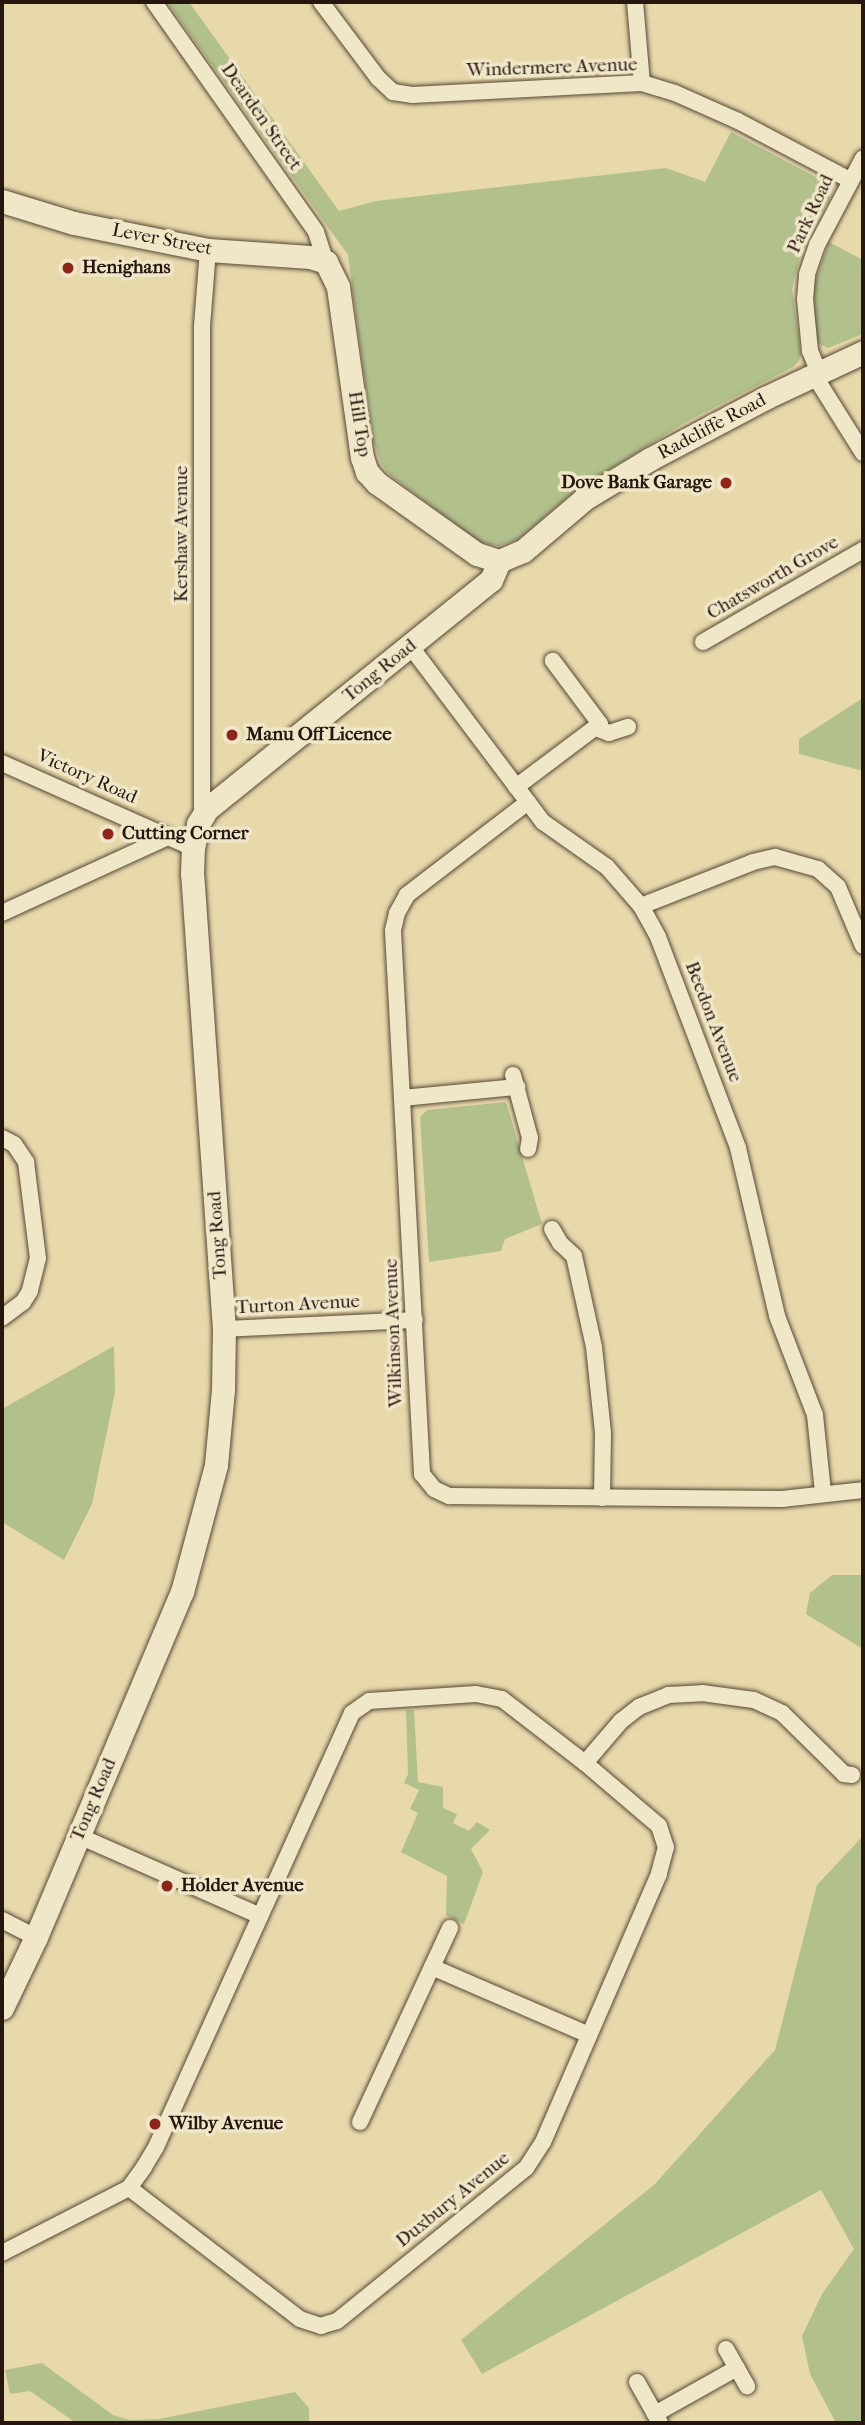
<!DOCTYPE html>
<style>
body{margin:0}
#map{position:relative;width:865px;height:2425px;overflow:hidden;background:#e8d9ab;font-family:"IM FELL French Canon",serif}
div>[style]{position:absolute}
.green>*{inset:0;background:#b2c08c}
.roads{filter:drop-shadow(0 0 2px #564737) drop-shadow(0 0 2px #564737)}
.street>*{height:16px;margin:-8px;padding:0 8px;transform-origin:8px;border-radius:8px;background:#f0e6c8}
.secondary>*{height:23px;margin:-11.5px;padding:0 11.5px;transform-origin:11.5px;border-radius:11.5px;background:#f0e6c8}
.dots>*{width:19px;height:19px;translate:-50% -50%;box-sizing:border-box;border:4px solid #f0e6c8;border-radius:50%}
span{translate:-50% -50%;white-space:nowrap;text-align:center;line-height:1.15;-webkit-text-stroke:7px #f0e6c8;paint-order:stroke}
.street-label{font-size:19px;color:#261610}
.poi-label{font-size:19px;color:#261610;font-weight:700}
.left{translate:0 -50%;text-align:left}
.right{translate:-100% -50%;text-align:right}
.frame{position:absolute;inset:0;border:4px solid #261610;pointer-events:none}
</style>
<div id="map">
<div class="green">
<div style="clip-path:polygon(167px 2px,189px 2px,339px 211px,376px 201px,666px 168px,705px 182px,731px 132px,823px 181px,830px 193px,829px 200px,803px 244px,792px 289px,801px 354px,799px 361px,793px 367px,686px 422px,577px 489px,517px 540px,498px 546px,479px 542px,390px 475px,381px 464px,373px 439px,348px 255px)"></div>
<div style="clip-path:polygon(829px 242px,863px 260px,863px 334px,828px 348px,815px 342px,814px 285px)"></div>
<div style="clip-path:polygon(863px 698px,863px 771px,799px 754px,799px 739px)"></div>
<div style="clip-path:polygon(506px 1102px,542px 1224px,505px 1239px,501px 1251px,429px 1262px,420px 1117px,427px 1110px)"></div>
<div style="clip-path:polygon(114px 1346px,115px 1392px,92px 1504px,64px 1560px,2px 1522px,2px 1409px)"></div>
<div style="clip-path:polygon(832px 1575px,863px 1575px,863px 1649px,806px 1614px,810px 1593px)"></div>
<div style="clip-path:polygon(406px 1710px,414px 1710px,418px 1782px,443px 1787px,443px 1808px,457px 1814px,453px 1823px,469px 1831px,477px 1822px,490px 1830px,471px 1849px,483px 1872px,464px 1924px,446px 1915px,447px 1876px,401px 1852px,418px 1813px,410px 1809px,419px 1790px,404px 1783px,408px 1774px)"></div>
<div style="clip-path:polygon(863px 1836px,863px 2423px,836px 2423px,810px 2374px,802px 2336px,822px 2294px,854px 2249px,821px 2190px,482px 2374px,461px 2340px,655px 2184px,775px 2050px,817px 1885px)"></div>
<div style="clip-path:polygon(42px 2363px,113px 2415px,130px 2420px,159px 2419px,295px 2392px,309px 2408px,309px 2421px,76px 2423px,30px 2391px,10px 2394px,5px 2370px)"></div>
</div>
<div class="roads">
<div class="street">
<div style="left:154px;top:2px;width:281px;rotate:54.8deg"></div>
<div style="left:316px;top:232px;width:32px;rotate:72deg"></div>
<div style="left:321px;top:2px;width:95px;rotate:53.1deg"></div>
<div style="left:378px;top:78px;width:21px;rotate:43deg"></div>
<div style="left:393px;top:92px;width:19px;rotate:9deg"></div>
<div style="left:412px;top:95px;width:230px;rotate:-3deg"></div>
<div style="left:642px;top:83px;width:34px;rotate:17deg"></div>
<div style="left:675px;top:93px;width:69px;rotate:24deg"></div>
<div style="left:738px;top:121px;width:127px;rotate:27.8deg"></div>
<div style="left:635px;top:2px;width:81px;rotate:85.1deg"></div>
<div style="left:819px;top:373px;width:24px;rotate:-112deg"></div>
<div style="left:810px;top:351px;width:52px;rotate:-95.5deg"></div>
<div style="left:805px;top:299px;width:25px;rotate:-85deg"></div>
<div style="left:807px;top:274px;width:31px;rotate:-71deg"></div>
<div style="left:817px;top:245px;width:98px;rotate:-62.1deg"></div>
<div style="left:814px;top:375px;width:92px;rotate:57.9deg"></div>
<div style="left:703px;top:642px;width:185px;rotate:-29.9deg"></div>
<div style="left:411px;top:647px;width:219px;rotate:53deg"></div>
<div style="left:543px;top:822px;width:78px;rotate:35.1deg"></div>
<div style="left:607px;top:867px;width:52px;rotate:48.9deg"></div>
<div style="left:641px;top:906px;width:35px;rotate:61deg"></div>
<div style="left:658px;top:937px;width:226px;rotate:69.2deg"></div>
<div style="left:738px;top:1148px;width:172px;rotate:76.9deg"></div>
<div style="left:777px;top:1316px;width:106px;rotate:69deg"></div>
<div style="left:815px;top:1415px;width:78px;rotate:84.1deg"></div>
<div style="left:596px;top:728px;width:14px;rotate:21deg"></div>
<div style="left:609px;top:733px;width:20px;rotate:-18deg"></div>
<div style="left:2px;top:763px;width:209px;rotate:24deg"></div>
<div style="left:516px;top:787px;width:105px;rotate:-36.9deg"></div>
<div style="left:600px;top:724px;width:79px;rotate:-126.7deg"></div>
<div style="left:528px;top:802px;width:153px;rotate:142.5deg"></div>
<div style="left:407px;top:895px;width:21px;rotate:119deg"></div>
<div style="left:397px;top:913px;width:18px;rotate:103deg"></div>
<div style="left:393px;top:931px;width:544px;rotate:86.94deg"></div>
<div style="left:422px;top:1474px;width:19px;rotate:51deg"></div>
<div style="left:434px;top:1489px;width:17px;rotate:25deg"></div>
<div style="left:449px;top:1496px;width:333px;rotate:0.5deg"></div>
<div style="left:782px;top:1499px;width:81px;rotate:-6.3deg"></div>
<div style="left:202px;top:817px;width:491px;rotate:-90deg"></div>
<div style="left:202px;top:326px;width:76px;rotate:-85.5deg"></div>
<div style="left:641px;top:906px;width:120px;rotate:-21.4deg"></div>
<div style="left:753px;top:862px;width:23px;rotate:-13deg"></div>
<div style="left:775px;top:857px;width:45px;rotate:15.6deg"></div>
<div style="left:818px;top:869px;width:27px;rotate:42deg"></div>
<div style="left:838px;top:887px;width:64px;rotate:67deg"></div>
<div style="left:2px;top:913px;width:183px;rotate:-24.6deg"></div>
<div style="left:513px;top:1075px;width:65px;rotate:74.9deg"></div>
<div style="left:530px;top:1138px;width:11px;rotate:100deg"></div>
<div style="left:402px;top:1098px;width:116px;rotate:-5.5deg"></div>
<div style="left:2px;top:1138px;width:13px;rotate:27deg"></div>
<div style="left:14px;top:1144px;width:22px;rotate:56deg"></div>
<div style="left:26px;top:1162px;width:97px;rotate:82.9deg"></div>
<div style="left:38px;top:1258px;width:34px;rotate:104deg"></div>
<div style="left:30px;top:1291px;width:13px;rotate:122deg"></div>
<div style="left:23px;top:1302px;width:26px;rotate:143deg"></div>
<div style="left:552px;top:1229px;width:16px;rotate:60deg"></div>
<div style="left:560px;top:1243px;width:19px;rotate:43deg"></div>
<div style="left:574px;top:1256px;width:93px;rotate:77.6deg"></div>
<div style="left:594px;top:1347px;width:86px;rotate:84deg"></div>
<div style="left:603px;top:1433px;width:65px;rotate:90.9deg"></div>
<div style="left:224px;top:1329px;width:191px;rotate:-2.7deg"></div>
<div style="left:585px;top:1763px;width:55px;rotate:-49.4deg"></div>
<div style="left:621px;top:1721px;width:23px;rotate:-38deg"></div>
<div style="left:639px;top:1707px;width:31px;rotate:-22deg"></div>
<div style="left:668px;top:1695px;width:34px;rotate:-3deg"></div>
<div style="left:702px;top:1693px;width:52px;rotate:7.7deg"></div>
<div style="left:754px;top:1700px;width:31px;rotate:25deg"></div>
<div style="left:782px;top:1713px;width:87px;rotate:44.5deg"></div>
<div style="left:844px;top:1774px;width:8px;rotate:7deg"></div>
<div style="left:79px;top:1836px;width:198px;rotate:23.8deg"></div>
<div style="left:2px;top:1920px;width:38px;rotate:27deg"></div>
<div style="left:432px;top:1967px;width:171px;rotate:23.4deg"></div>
<div style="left:360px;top:2122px;width:214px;rotate:-65.1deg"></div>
<div style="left:2px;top:2253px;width:143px;rotate:-27.1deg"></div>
<div style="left:129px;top:2188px;width:26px;rotate:-54deg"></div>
<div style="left:144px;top:2167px;width:23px;rotate:-59deg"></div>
<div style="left:156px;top:2147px;width:476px;rotate:-65.7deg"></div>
<div style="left:352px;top:1713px;width:21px;rotate:-35deg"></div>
<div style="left:369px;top:1701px;width:107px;rotate:-3.7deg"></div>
<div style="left:476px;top:1694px;width:26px;rotate:11deg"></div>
<div style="left:502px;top:1699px;width:105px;rotate:37.6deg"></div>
<div style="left:585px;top:1763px;width:97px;rotate:40.4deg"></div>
<div style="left:659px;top:1826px;width:22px;rotate:72deg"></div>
<div style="left:666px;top:1847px;width:28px;rotate:105deg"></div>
<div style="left:659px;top:1874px;width:292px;rotate:113.4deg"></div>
<div style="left:543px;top:2142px;width:31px;rotate:123deg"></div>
<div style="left:526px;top:2168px;width:243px;rotate:141deg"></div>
<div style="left:337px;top:2321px;width:17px;rotate:163deg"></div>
<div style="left:321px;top:2326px;width:22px;rotate:-162deg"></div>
<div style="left:300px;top:2319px;width:215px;rotate:-142.5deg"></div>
<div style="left:726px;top:2349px;width:43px;rotate:60.4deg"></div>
<div style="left:637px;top:2382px;width:47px;rotate:60.7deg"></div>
<div style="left:655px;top:2414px;width:94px;rotate:-29.3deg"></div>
</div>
<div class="secondary">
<div style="left:2px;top:201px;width:75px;rotate:17deg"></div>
<div style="left:74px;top:223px;width:137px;rotate:11.4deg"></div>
<div style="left:208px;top:250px;width:102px;rotate:3.9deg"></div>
<div style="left:310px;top:257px;width:17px;rotate:17deg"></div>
<div style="left:326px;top:262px;width:28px;rotate:64deg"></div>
<div style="left:338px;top:287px;width:172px;rotate:82deg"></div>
<div style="left:362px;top:457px;width:16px;rotate:72deg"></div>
<div style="left:367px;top:472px;width:15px;rotate:48deg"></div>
<div style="left:377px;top:483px;width:123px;rotate:35.4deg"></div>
<div style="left:477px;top:554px;width:23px;rotate:18deg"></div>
<div style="left:499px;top:561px;width:26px;rotate:-23deg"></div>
<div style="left:523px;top:551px;width:80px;rotate:-40.4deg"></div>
<div style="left:584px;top:499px;width:77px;rotate:-31.2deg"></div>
<div style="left:650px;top:459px;width:130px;rotate:-27.9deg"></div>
<div style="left:765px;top:398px;width:108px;rotate:-25.1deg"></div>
<div style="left:2px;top:2008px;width:79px;rotate:-64.4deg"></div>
<div style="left:36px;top:1937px;width:375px;rotate:-67.1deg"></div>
<div style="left:182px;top:1592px;width:131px;rotate:-75deg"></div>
<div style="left:216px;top:1465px;width:75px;rotate:-84.7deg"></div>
<div style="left:223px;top:1390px;width:61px;rotate:-89.1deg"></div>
<div style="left:224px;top:1329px;width:456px;rotate:-94deg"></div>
<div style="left:192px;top:874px;width:26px;rotate:-88deg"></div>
<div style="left:193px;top:848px;width:25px;rotate:-78deg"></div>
<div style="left:198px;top:824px;width:17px;rotate:-59deg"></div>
<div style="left:207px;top:809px;width:365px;rotate:-38.9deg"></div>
<div style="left:491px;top:580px;width:21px;rotate:-67deg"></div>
</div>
</div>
<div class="dots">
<div style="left:68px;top:268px;background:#8f2418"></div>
<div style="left:726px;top:483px;background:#8f2418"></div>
<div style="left:232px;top:735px;background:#8f2418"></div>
<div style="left:108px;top:834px;background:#8f2418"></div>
<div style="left:167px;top:1886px;background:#8f2418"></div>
<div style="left:155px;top:2124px;background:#8f2418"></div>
</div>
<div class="street-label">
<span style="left:552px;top:68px;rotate:-2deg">Windermere Avenue</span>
<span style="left:261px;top:117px;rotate:55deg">Dearden Street</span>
<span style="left:811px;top:214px;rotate:-65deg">Park Road</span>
<span style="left:162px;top:240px;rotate:11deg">Lever Street</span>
<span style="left:359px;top:424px;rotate:81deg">Hill Top</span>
<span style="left:712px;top:427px;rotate:-28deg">Radcliffe Road</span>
<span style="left:182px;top:534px;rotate:-90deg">Kershaw Avenue</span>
<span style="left:773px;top:578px;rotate:-30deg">Chatsworth Grove</span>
<span style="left:380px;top:671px;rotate:-39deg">Tong Road</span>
<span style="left:87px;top:777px;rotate:24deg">Victory Road</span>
<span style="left:713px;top:1022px;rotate:69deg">Beedon Avenue</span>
<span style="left:218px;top:1235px;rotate:-94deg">Tong Road</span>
<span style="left:298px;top:1305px;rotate:-3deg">Turton Avenue</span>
<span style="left:394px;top:1333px;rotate:-92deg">Wilkinson Avenue</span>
<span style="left:94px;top:1800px;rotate:-67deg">Tong Road</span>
<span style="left:453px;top:2200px;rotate:-39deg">Duxbury Avenue</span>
</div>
<div class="poi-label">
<span class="left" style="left:82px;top:268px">Henighans</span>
<span class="right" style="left:712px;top:483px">Dove Bank Garage</span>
<span class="left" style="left:246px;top:735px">Manu Off Licence</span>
<span class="left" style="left:122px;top:834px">Cutting Corner</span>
<span class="left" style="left:181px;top:1886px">Holder Avenue</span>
<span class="left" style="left:169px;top:2124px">Wilby Avenue</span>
</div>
<div class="frame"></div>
</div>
